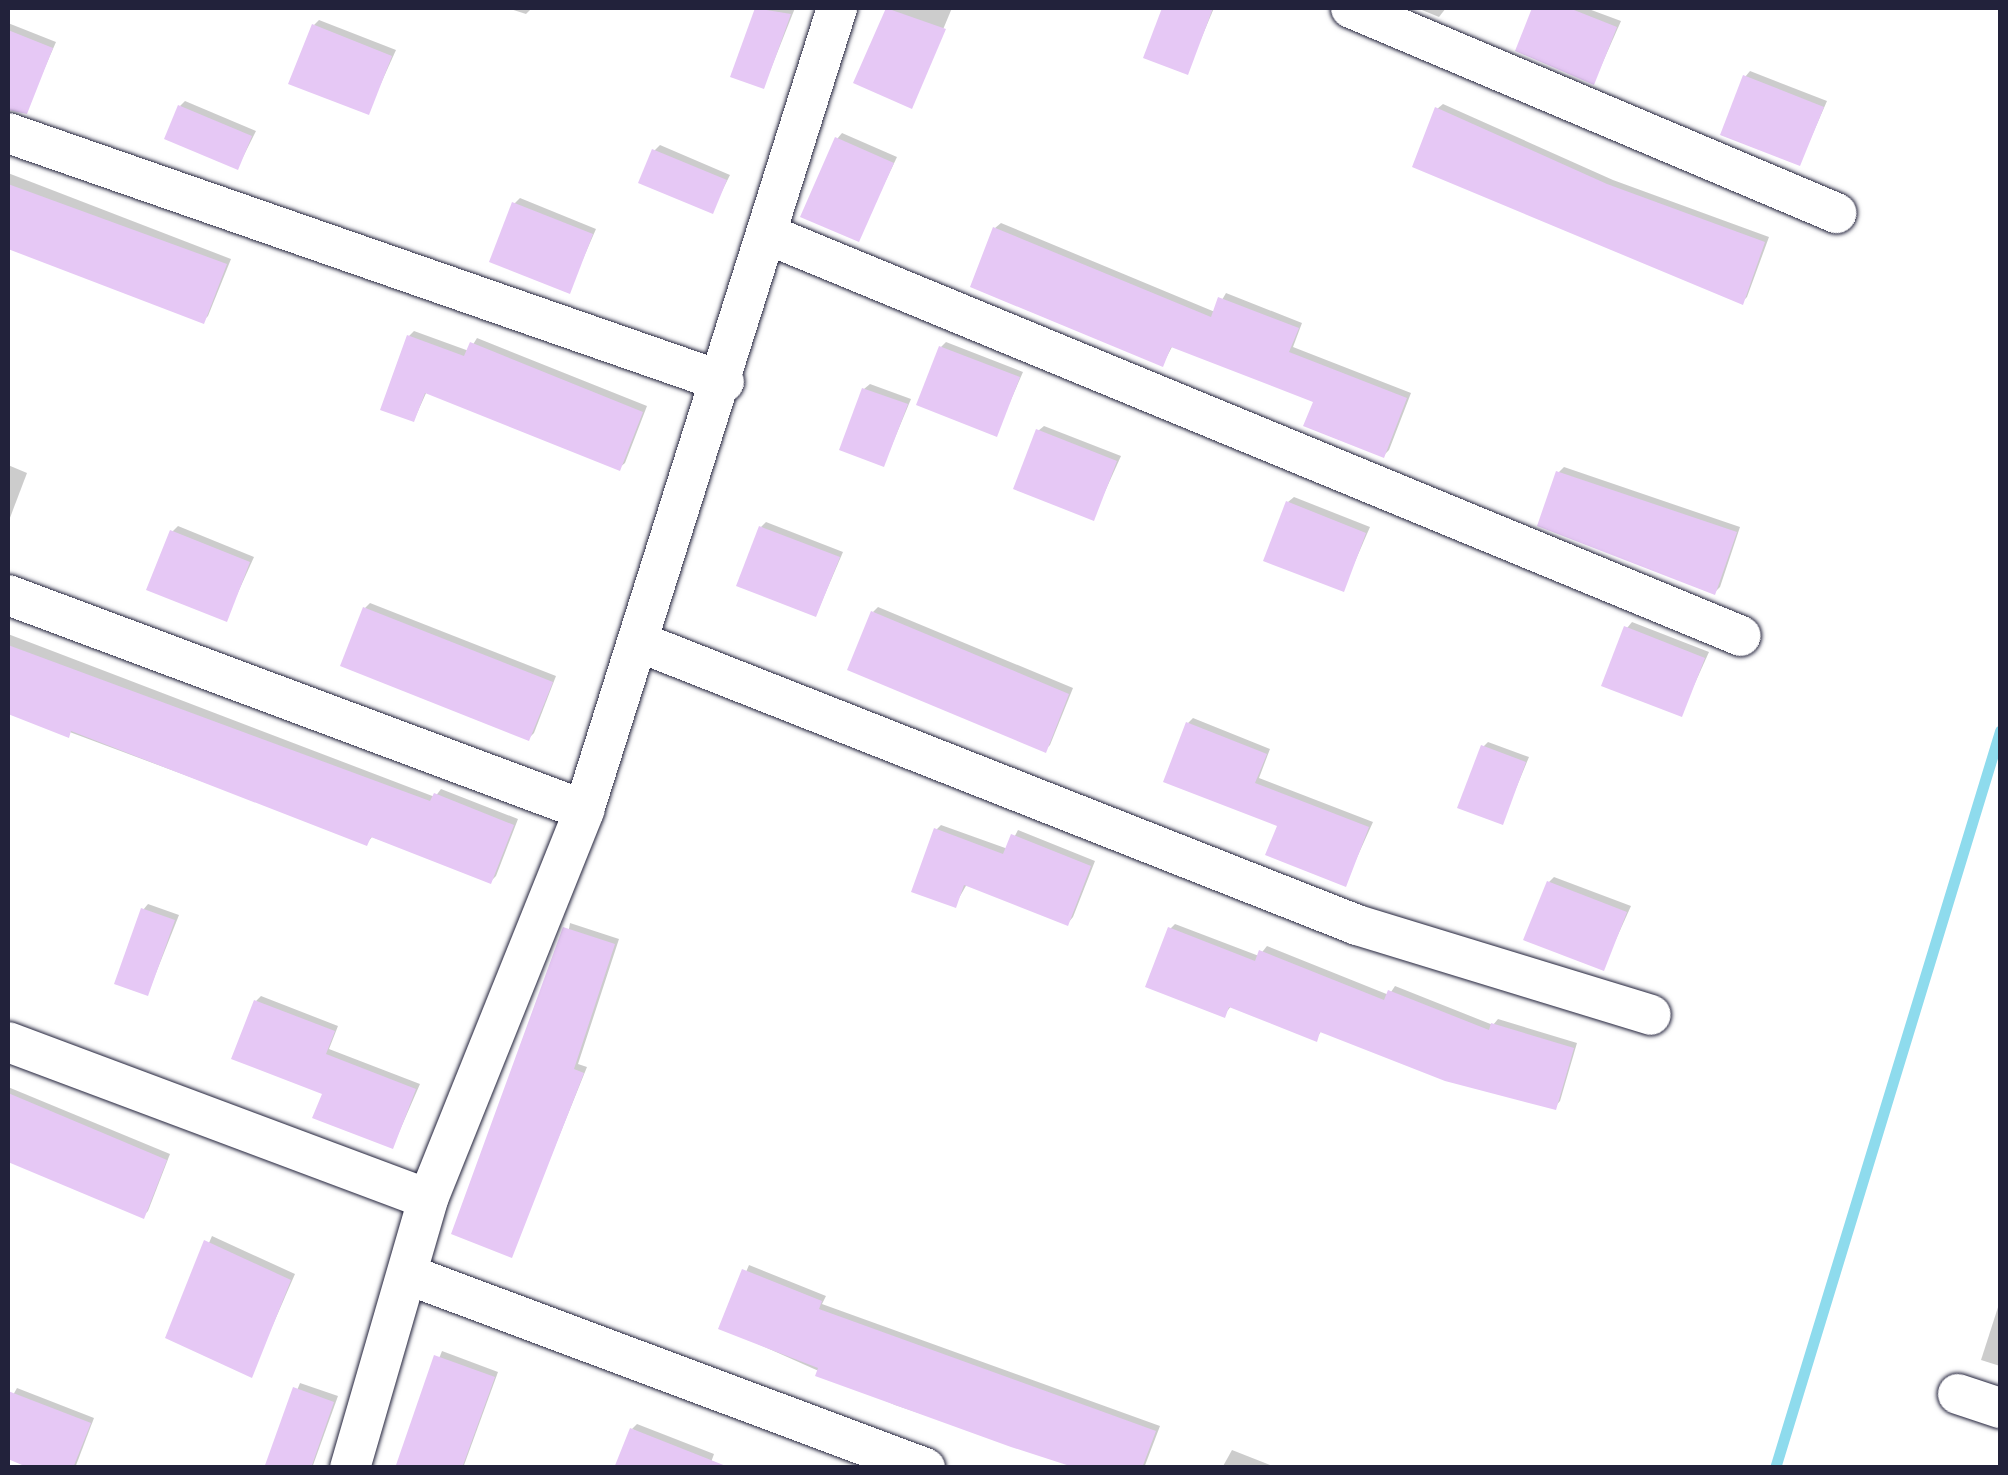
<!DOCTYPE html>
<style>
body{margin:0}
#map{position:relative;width:2008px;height:1475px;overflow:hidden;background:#fff;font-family:"Patrick Hand",sans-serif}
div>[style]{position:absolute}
.shadow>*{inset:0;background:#0003}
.stream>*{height:11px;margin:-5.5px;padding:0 5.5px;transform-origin:5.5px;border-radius:5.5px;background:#8edbed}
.building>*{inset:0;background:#e6c8f5}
.roads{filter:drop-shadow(0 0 2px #22223b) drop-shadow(0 0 2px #22223b)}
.street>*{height:40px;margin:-20px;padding:0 20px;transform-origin:20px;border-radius:20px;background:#fff}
span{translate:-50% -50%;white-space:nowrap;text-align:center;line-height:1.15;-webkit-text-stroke:8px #fff;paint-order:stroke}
.frame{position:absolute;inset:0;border:10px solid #22223b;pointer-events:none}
</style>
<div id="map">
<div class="shadow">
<div style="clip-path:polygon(507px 8px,532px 8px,526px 14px)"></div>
<div style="clip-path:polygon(758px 8px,795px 8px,764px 86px,733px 75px)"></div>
<div style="clip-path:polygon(889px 8px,952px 8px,911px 106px,857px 82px)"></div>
<div style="clip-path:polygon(1164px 8px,1214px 8px,1187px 72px,1146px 57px)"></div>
<div style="clip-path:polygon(1417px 8px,1446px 8px,1439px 17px)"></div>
<div style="clip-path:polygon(1535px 8px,1586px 8px,1621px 21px,1594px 82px,1518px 50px)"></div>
<div style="clip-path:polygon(319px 20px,396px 50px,368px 112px,314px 25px)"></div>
<div style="clip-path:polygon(8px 23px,56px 42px,29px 104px,8px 96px)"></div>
<div style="clip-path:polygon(1750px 71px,1827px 101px,1800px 163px,1745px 77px)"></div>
<div style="clip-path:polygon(185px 101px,256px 131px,238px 167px,180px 106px)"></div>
<div style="clip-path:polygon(1443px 104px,1613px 180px,1769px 237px,1747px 297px,1742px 302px,1437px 109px)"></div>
<div style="clip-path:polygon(842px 133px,897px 157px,858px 239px,837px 139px)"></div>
<div style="clip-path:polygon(660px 145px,730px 175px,712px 211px,654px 151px)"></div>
<div style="clip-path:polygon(8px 173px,231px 259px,208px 316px,203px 321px,8px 246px)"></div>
<div style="clip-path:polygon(520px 198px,596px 229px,569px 291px,514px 204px)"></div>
<div style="clip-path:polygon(1001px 223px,1215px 312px,1226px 293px,1302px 323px,1293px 347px,1411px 393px,1389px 450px,1384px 455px,1316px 401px,1173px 345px,1163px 364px,995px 228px)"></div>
<div style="clip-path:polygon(414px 331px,469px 351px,477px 338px,647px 406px,625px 463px,619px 468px,427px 391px,414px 420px,409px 336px)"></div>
<div style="clip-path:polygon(946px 342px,1023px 372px,996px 434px,941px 347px)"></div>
<div style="clip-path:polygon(870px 384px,911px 399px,884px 464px,864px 389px)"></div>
<div style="clip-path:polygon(1044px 426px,1121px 456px,1093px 518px,1038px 431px)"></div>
<div style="clip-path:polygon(8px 465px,27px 473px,8px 523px)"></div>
<div style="clip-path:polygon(1564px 467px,1740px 527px,1720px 587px,1715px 592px,1558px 473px)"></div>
<div style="clip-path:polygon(1294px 497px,1370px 527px,1343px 589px,1288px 502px)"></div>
<div style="clip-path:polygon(766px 522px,843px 552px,816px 615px,761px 527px)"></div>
<div style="clip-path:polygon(178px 526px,254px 557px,226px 619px,172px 532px)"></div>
<div style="clip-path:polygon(370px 603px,556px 676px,534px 733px,529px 738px,365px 608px)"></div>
<div style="clip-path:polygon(878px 607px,1073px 688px,1050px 745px,1045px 750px,873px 612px)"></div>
<div style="clip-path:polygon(1632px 622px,1709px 652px,1681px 714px,1627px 628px)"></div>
<div style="clip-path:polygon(8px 634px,435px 797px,441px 789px,518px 819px,496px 876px,491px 881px,372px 837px,367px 843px,8px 709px)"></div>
<div style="clip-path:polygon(1193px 718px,1270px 749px,1259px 778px,1373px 822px,1345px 884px,1280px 825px,1188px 723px)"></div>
<div style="clip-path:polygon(1488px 742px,1529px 757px,1502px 822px,1483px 747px)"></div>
<div style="clip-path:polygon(941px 825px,1008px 849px,1018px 830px,1095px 861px,1073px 917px,1068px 923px,967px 884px,955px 905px,936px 830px)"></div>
<div style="clip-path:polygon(1554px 877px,1631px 906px,1603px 968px,1549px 882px)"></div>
<div style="clip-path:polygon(148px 904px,179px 915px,148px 993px,143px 910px)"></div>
<div style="clip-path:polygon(570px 923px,619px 939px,578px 1064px,587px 1067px,511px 1255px)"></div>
<div style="clip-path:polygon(1175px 924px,1259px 956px,1267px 946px,1389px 995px,1395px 986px,1493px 1025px,1498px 1019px,1577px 1043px,1560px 1101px,1555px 1107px,1322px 1030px,1316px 1039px,1232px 1005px,1224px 1015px,1170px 929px)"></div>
<div style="clip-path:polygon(261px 996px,338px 1026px,329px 1049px,420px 1084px,393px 1146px,325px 1093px,256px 1001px)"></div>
<div style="clip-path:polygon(8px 1087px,170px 1154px,148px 1211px,143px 1216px,8px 1160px)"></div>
<div style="clip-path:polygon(212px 1236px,295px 1274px,251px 1375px,168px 1336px)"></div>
<div style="clip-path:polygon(749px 1265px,826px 1296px,822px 1304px,1160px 1426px,1144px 1468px,1082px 1468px,895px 1405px,722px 1328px)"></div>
<div style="clip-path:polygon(2000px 1301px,2000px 1366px,1981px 1360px)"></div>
<div style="clip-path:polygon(442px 1351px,498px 1372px,463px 1468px,396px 1468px)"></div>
<div style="clip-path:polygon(300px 1383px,338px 1396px,312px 1468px,266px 1468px)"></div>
<div style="clip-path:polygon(17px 1388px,94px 1418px,75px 1468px,36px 1468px,8px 1456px,8px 1404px)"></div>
<div style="clip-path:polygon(637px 1424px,714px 1454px,709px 1468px,632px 1429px)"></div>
<div style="clip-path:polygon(1232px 1450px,1278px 1468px,1222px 1468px)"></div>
</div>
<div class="stream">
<div style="left:1775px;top:1468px;width:771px;rotate:-73.02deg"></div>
</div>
<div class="building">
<div style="clip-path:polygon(755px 8px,791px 14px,764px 89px,730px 77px)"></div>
<div style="clip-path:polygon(886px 8px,946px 29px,912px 109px,853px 83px)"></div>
<div style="clip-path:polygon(1162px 8px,1213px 8px,1188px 75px,1143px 58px)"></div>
<div style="clip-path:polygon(1532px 8px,1569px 8px,1617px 27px,1594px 85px,1515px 51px)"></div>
<div style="clip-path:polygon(312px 24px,392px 56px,369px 115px,288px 84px)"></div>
<div style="clip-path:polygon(8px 30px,53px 48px,27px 114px,8px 110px)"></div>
<div style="clip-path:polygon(1743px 75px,1824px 107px,1800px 166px,1720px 135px)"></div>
<div style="clip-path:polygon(178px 105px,252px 136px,238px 170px,164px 139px)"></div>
<div style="clip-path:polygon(1435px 107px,1607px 184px,1765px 242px,1743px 305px,1412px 167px)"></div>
<div style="clip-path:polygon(835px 137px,894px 163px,859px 242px,800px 217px)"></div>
<div style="clip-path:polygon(652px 149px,727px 180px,713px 214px,638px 183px)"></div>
<div style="clip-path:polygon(8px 184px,227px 264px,204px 324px,8px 249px)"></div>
<div style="clip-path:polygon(512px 202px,593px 234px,570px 294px,489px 262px)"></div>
<div style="clip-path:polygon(993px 227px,1211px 317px,1218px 297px,1299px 328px,1289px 352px,1407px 398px,1384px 458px,1303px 426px,1313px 402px,1171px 347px,1163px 367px,970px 287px)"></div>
<div style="clip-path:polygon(407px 335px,464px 356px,470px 342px,643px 412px,620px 471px,425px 393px,414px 422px,380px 410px)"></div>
<div style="clip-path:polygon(939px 346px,1020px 377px,997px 437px,916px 405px)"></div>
<div style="clip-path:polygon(862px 388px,908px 404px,884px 467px,839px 450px)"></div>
<div style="clip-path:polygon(1036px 429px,1117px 461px,1094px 521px,1013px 489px)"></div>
<div style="clip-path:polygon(1556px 471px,1737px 532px,1715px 595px,1537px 526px)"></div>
<div style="clip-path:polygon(1286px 501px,1366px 533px,1344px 592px,1263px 561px)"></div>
<div style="clip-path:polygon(759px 526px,840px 557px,816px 617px,736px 586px)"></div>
<div style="clip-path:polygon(170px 530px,250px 562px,227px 622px,146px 590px)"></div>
<div style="clip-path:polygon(363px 607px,553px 682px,529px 741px,340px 666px)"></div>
<div style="clip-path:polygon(871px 611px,1069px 694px,1046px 753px,847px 670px)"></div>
<div style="clip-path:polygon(1624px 626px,1705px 658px,1682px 717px,1601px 686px)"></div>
<div style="clip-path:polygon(8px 645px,430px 801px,434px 793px,514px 825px,491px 884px,371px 837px,367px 846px,71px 731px,69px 738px,8px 714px)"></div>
<div style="clip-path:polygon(1186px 722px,1267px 754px,1255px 783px,1369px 827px,1346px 887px,1265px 855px,1277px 826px,1163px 782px)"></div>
<div style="clip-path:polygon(1481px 745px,1526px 762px,1503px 825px,1457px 808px)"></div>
<div style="clip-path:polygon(934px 828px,1003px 854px,1011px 834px,1091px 866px,1068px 926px,964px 885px,956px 908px,911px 892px)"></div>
<div style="clip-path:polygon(1547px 881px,1627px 912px,1604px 971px,1523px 940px)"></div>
<div style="clip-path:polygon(141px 908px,175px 920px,148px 996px,114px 984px)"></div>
<div style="clip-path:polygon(563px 927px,615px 944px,574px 1069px,584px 1073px,512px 1258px,451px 1234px)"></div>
<div style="clip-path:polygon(1168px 927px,1255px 961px,1259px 950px,1384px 1000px,1388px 990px,1489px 1030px,1491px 1023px,1574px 1048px,1556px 1110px,1445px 1081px,1320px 1032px,1317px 1042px,1229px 1007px,1225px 1018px,1145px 987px)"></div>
<div style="clip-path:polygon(254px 1000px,335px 1031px,326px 1054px,416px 1089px,393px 1149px,312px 1118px,322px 1094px,231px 1059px)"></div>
<div style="clip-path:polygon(8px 1093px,167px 1160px,144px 1219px,8px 1162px)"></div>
<div style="clip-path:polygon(204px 1240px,291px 1280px,252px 1378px,165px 1338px)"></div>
<div style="clip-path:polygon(742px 1269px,822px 1301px,819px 1309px,1156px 1431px,1142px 1468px,1076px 1468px,1011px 1447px,815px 1376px,818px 1368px,718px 1329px)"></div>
<div style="clip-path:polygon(434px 1355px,495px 1377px,462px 1468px,395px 1468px)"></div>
<div style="clip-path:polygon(293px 1387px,334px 1402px,311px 1468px,264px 1468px)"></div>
<div style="clip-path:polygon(8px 1391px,91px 1423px,73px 1468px,29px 1468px,8px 1459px)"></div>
<div style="clip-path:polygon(630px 1428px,726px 1466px,726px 1468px,614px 1468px)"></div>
</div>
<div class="roads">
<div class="street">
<div style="left:1351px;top:8px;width:527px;rotate:22.91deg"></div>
<div style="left:8px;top:133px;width:758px;rotate:19.18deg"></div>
<div style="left:769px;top:235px;width:1051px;rotate:22.42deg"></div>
<div style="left:8px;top:595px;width:615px;rotate:20.47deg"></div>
<div style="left:639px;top:642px;width:772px;rotate:21.51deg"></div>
<div style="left:1357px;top:925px;width:307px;rotate:17deg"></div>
<div style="left:8px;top:1042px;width:448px;rotate:20.5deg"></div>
<div style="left:409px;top:1275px;width:551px;rotate:20.51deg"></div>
<div style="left:1958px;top:1394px;width:44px;rotate:18.4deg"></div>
<div style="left:350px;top:1468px;width:280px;rotate:-73.8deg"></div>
<div style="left:428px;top:1199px;width:419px;rotate:-68.1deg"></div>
<div style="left:584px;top:810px;width:841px;rotate:-72.49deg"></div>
</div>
</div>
<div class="frame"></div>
</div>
